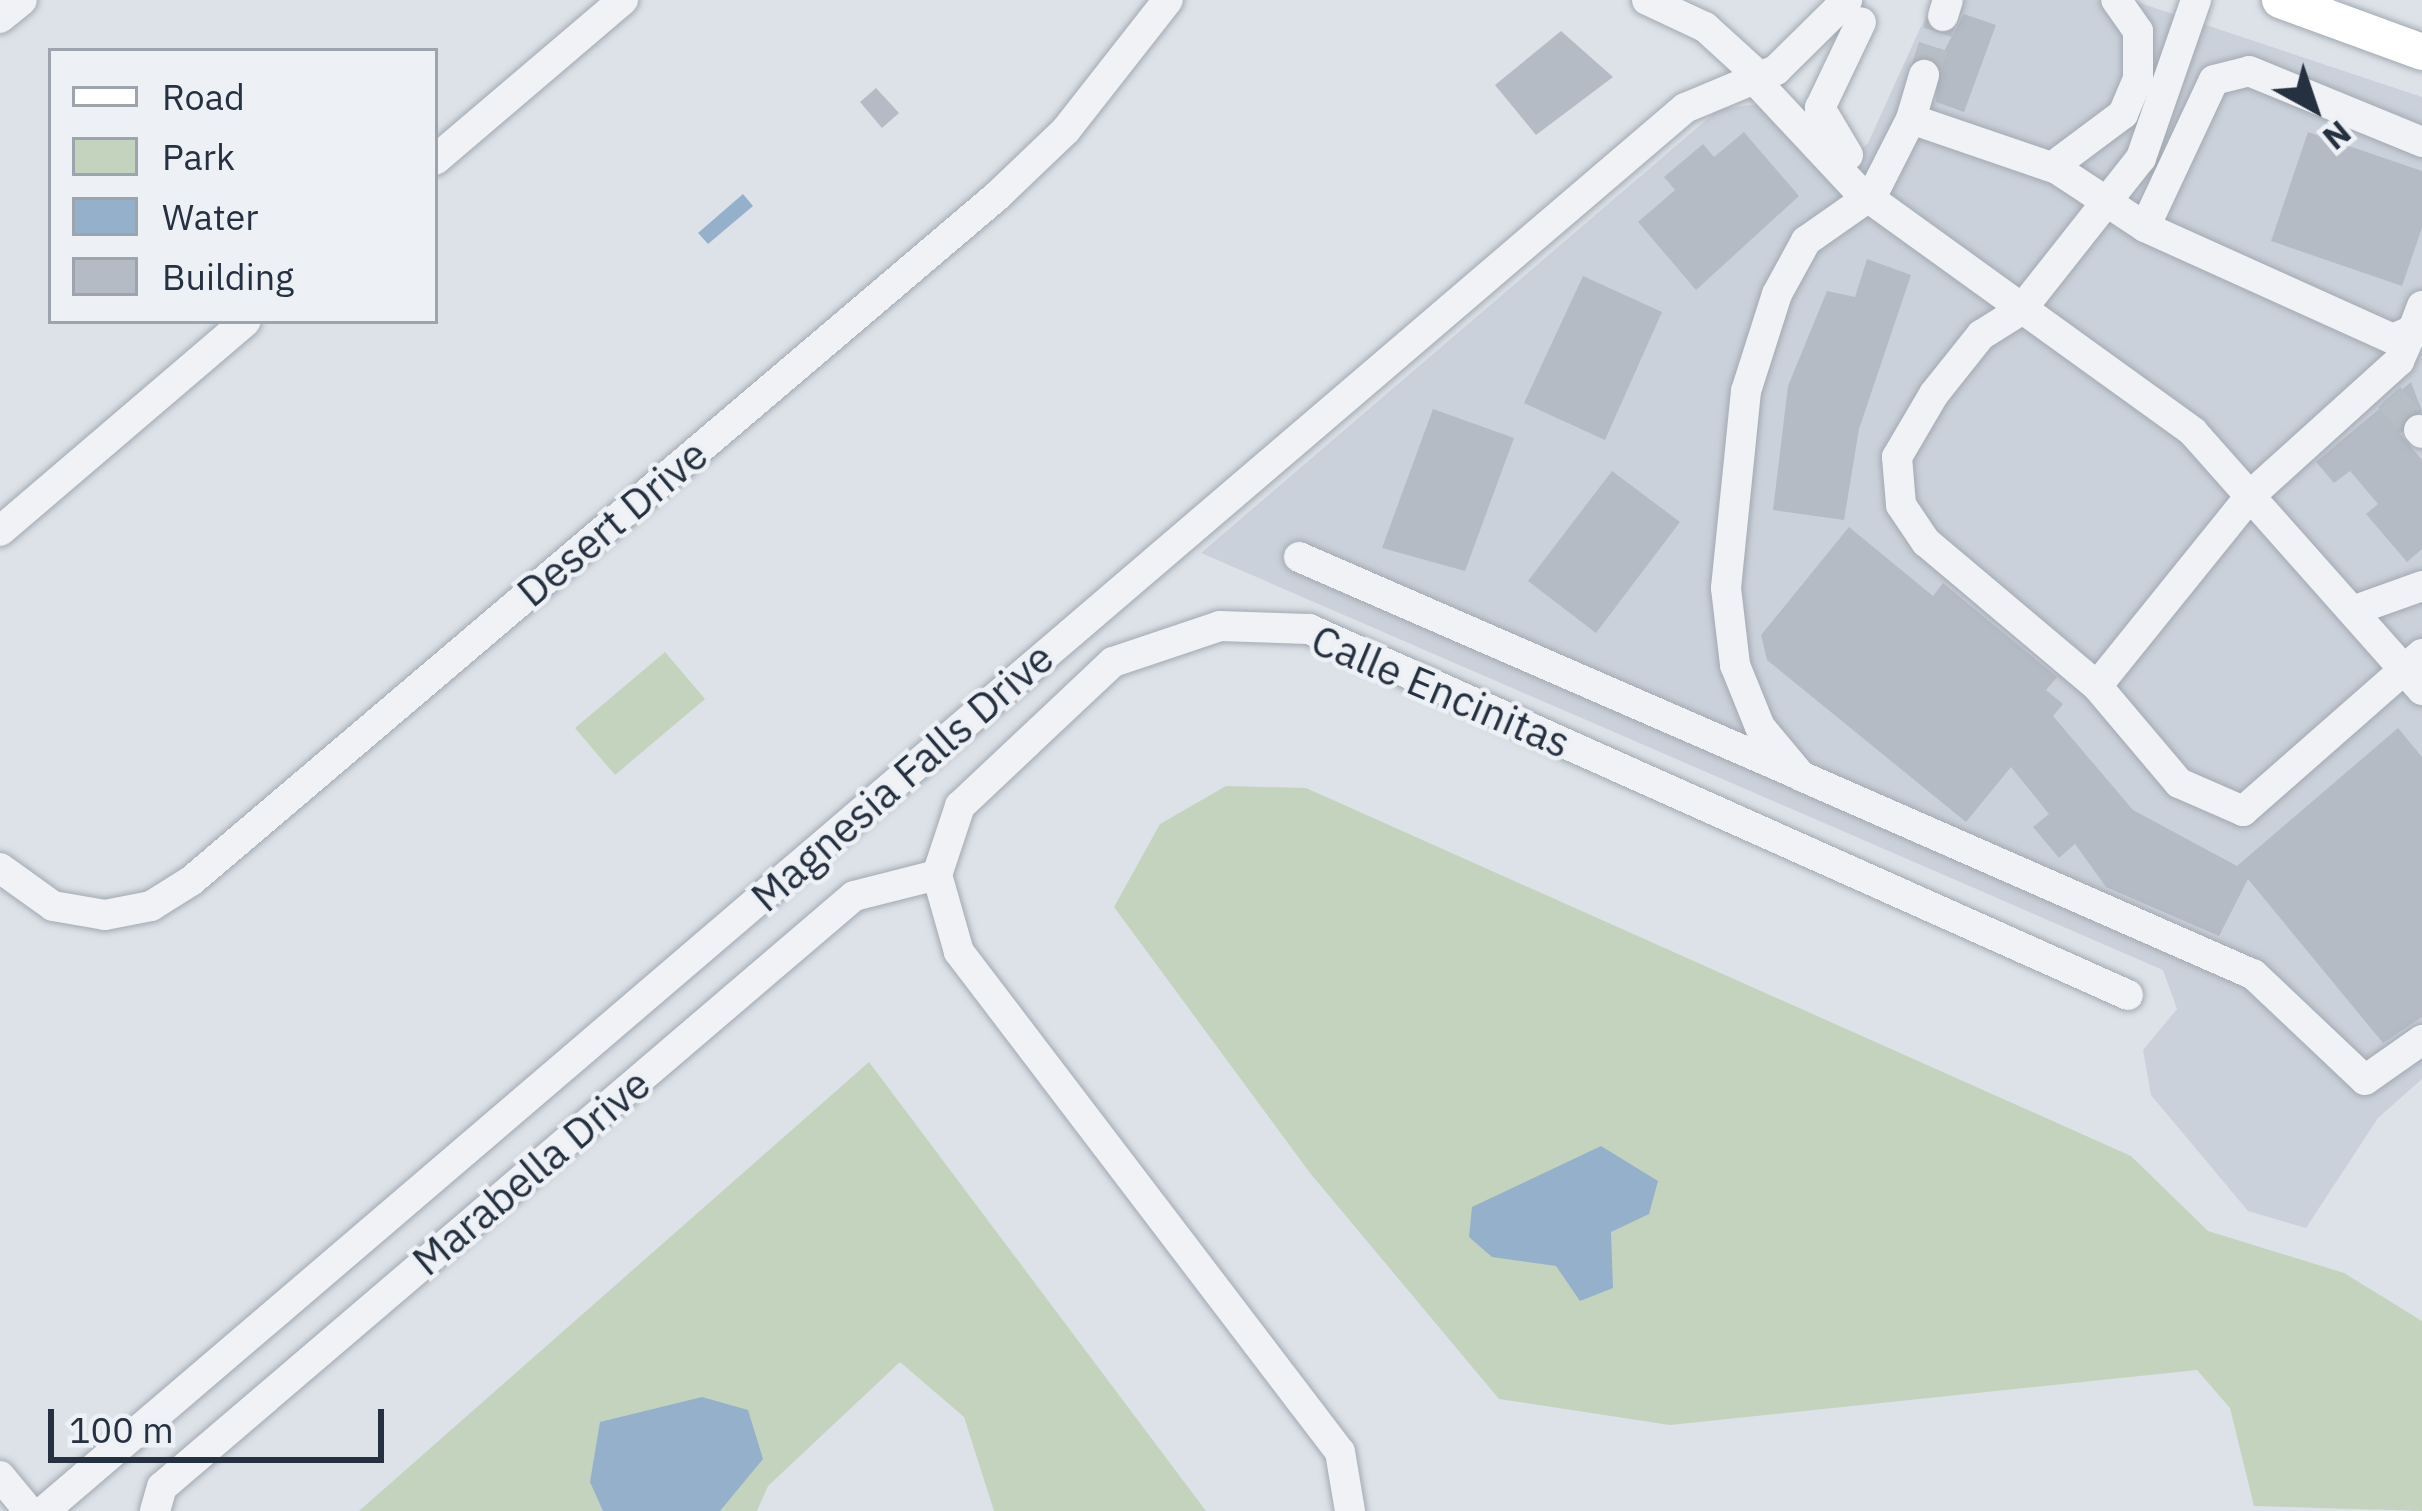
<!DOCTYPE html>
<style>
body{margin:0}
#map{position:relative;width:2422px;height:1511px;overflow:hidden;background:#dde2e8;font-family:"IBM Plex Sans",sans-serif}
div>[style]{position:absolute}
.built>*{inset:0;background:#cbd1da}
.green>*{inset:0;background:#c3d3be}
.water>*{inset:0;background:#95b0cb}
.building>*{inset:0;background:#b4bbc5}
.minor-tunnel>*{height:30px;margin-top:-15px;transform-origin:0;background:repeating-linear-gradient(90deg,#b8bec6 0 30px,transparent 0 45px)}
.roads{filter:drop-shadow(0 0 3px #a2a9b2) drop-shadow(0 0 3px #a2a9b2)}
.minor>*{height:30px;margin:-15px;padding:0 15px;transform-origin:15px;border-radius:15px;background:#f0f2f6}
.major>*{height:36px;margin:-18px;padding:0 18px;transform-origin:18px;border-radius:18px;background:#fff}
span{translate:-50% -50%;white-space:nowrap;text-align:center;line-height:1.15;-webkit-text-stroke:9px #edf1f6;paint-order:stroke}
.street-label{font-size:42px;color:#253040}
.legend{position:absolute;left:48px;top:48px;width:390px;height:276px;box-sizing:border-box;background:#edf1f6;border:3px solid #9da4ad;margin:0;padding:15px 21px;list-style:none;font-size:36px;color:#253040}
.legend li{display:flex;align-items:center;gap:24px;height:60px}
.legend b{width:60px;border:3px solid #9da4ad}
.north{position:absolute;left:2254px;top:48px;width:120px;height:120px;-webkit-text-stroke:9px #edf1f6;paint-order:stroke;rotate:140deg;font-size:33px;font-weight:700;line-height:48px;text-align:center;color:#253040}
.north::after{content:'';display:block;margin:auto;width:42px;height:54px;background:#253040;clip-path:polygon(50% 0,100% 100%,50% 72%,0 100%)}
.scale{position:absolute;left:48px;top:1409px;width:336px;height:54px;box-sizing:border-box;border:6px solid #253040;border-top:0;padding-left:15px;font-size:36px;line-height:42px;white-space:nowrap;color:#253040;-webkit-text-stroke:9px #edf1f6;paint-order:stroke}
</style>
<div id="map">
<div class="built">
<div style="clip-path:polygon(1933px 0,2131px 0,2422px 97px,2422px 1079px,2378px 1118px,2306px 1228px,2248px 1211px,2151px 1095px,2143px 1050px,2177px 1009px,2163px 970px,1201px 553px,1719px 109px,1759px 104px,1835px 177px,1868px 143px)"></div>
</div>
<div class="green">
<div style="clip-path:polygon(665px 652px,705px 699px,615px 775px,575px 728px)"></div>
<div style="clip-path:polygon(1226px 786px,1306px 788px,2131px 1156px,2208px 1231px,2344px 1273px,2422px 1321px,2422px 1511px,2254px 1506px,2230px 1408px,2197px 1370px,1670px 1425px,1499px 1399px,1310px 1173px,1114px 907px,1160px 824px)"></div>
<div style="clip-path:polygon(869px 1062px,1206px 1511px,994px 1511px,964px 1417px,900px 1362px,768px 1486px,757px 1511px,359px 1511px)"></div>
</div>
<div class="water">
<div style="clip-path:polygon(743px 194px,753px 206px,708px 244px,698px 233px)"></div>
<div style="clip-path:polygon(1601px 1146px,1658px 1181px,1649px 1214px,1611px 1232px,1613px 1288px,1580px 1301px,1556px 1266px,1492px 1257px,1469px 1237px,1472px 1207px)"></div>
<div style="clip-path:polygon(702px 1397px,748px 1410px,763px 1459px,720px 1511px,603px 1511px,590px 1482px,600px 1422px)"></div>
</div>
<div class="building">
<div style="clip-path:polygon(1964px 14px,1996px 25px,1964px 112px,1936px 102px,1938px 62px)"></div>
<div style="clip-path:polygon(1561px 31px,1613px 77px,1536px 135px,1495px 85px)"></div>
<div style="clip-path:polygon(876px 88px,899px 113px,882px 128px,860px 102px)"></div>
<div style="clip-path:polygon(1744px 132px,1799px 196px,1696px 290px,1638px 222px,1675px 190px,1664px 177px,1703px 144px,1714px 157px)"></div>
<div style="clip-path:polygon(2308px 132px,2422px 171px,2422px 228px,2402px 286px,2271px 241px)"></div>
<div style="clip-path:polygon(1867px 259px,1911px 275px,1859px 429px,1844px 520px,1773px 510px,1788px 386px,1827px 291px,1855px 297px)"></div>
<div style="clip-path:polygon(1583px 276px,1662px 312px,1605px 440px,1524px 403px)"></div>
<div style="clip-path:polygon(2411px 382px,2422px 411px,2400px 434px,2422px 460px,2422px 549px,2407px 562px,2366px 514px,2378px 504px,2350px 471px,2334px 483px,2316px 462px)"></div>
<div style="clip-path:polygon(1433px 409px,1514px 438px,1465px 571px,1382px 548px)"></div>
<div style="clip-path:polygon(1612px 471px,1680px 522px,1596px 633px,1528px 581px)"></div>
<div style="clip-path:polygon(1849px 527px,1933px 596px,1943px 583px,2057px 677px,2046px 690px,2063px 704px,2053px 716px,2133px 810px,2237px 866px,2398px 728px,2422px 757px,2422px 1017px,2383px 1043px,2248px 879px,2219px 936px,2106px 887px,2075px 844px,2059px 858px,2033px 827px,2049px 814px,2011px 767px,1966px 822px,1767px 660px,1761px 635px)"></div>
</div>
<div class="minor-tunnel">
<div style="left:1924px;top:75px;width:62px;rotate:-72.1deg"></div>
<div style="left:2389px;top:397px;width:45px;rotate:47.7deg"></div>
</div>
<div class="roads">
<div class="minor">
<div style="left:1647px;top:0;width:64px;rotate:25deg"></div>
<div style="left:1705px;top:27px;width:74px;rotate:42.3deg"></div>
<div style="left:2196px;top:0;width:167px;rotate:109.2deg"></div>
<div style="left:2141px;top:158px;width:194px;rotate:128.3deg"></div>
<div style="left:2021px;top:310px;width:47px;rotate:148deg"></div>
<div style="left:1981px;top:335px;width:75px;rotate:128.5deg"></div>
<div style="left:1934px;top:394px;width:73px;rotate:120.4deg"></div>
<div style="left:1897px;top:457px;width:48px;rotate:85.2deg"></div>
<div style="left:1901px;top:505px;width:45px;rotate:56deg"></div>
<div style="left:1926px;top:542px;width:224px;rotate:40.1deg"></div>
<div style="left:2097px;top:686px;width:127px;rotate:49.8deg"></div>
<div style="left:2179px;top:783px;width:70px;rotate:23.6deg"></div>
<div style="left:2243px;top:811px;width:238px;rotate:-41.3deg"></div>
<div style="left:1943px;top:16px;width:17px;rotate:-73deg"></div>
<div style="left:0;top:18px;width:28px;rotate:-39deg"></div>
<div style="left:1754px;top:79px;width:152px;rotate:46.9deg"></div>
<div style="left:1858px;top:190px;width:413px;rotate:35.8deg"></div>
<div style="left:2193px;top:432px;width:345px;rotate:48.4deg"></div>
<div style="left:1911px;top:119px;width:46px;rotate:-73.5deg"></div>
<div style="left:1848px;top:155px;width:55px;rotate:-120.8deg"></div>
<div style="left:1820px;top:108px;width:95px;rotate:-64.5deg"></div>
<div style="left:435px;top:160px;width:247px;rotate:-40.4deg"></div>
<div style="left:2060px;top:161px;width:79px;rotate:-36.7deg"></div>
<div style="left:2123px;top:114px;width:38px;rotate:-67deg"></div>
<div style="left:2138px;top:79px;width:48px;rotate:-90deg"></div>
<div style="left:2138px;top:31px;width:38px;rotate:-125deg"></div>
<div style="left:2145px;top:227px;width:162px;rotate:-64.9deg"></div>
<div style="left:2214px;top:80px;width:36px;rotate:-14deg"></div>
<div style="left:2249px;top:71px;width:187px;rotate:22.3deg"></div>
<div style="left:2422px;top:306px;width:26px;rotate:111deg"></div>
<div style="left:2413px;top:330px;width:22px;rotate:156deg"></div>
<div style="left:2393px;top:339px;width:272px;rotate:-155.7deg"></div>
<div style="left:2145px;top:227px;width:105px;rotate:-146.6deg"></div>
<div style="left:2057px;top:169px;width:154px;rotate:-161.1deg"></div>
<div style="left:1911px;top:119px;width:84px;rotate:116.9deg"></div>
<div style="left:1873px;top:194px;width:82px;rotate:145deg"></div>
<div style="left:1806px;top:241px;width:60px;rotate:118.7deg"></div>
<div style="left:1777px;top:294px;width:102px;rotate:107.7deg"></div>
<div style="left:1746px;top:391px;width:198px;rotate:95.8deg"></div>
<div style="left:1726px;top:588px;width:78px;rotate:83.3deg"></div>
<div style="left:1735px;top:665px;width:67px;rotate:68deg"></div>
<div style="left:1760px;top:727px;width:64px;rotate:50.1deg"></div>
<div style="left:1801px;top:776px;width:493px;rotate:23.7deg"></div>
<div style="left:2253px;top:974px;width:154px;rotate:43.4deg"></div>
<div style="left:2365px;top:1080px;width:70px;rotate:-35.1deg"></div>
<div style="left:2419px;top:430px;width:4px;rotate:45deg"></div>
<div style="left:0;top:531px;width:323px;rotate:-40.5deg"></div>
<div style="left:1299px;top:557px;width:541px;rotate:23.53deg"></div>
<div style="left:2355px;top:610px;width:71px;rotate:-19.7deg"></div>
<div style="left:2097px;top:686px;width:248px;rotate:-51.1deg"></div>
<div style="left:2253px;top:493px;width:197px;rotate:-42.1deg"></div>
<div style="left:2399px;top:361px;width:34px;rotate:-66deg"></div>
<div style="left:0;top:868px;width:65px;rotate:35.6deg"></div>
<div style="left:53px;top:906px;width:53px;rotate:9.8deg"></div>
<div style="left:105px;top:915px;width:47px;rotate:-11.1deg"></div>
<div style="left:151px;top:906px;width:47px;rotate:-32deg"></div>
<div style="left:191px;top:881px;width:1058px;rotate:-40.36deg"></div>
<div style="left:997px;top:196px;width:95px;rotate:-43.7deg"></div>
<div style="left:1066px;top:130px;width:165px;rotate:-51.9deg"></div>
<div style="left:0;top:1476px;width:45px;rotate:50.4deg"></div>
<div style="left:44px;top:1511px;width:2159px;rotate:-40.53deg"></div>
<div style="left:1685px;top:108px;width:99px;rotate:-22.7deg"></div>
<div style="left:1776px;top:70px;width:100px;rotate:-44.6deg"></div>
<div style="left:155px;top:1511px;width:25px;rotate:-74deg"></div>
<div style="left:162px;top:1487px;width:910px;rotate:-40.5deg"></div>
<div style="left:854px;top:896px;width:86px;rotate:-14.2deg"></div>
<div style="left:1350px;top:1511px;width:60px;rotate:-99.6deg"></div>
<div style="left:1340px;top:1452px;width:629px;rotate:-127.31deg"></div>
<div style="left:959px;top:952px;width:80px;rotate:-105.9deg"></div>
<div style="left:937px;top:875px;width:73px;rotate:-71.6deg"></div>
<div style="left:960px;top:806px;width:210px;rotate:-43.3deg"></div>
<div style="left:1113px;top:662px;width:113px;rotate:-18.6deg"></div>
<div style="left:1220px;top:626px;width:89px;rotate:1.9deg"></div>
<div style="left:1309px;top:629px;width:897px;rotate:24.08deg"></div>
</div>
<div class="major">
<div style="left:2280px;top:0;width:151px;rotate:20.1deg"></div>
</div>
</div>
<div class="street-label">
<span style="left:612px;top:523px;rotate:-40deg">Desert Drive</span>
<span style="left:1441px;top:691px;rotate:23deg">Calle Encinitas</span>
<span style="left:902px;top:777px;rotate:-41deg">Magnesia Falls Drive</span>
<span style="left:531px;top:1172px;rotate:-40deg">Marabella Drive</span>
</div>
<ul class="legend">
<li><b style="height:15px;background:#fff"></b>Road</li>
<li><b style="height:33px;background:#c3d3be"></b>Park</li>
<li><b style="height:33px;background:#95b0cb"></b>Water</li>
<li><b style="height:33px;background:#b4bbc5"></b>Building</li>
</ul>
<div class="north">N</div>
<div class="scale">100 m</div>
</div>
